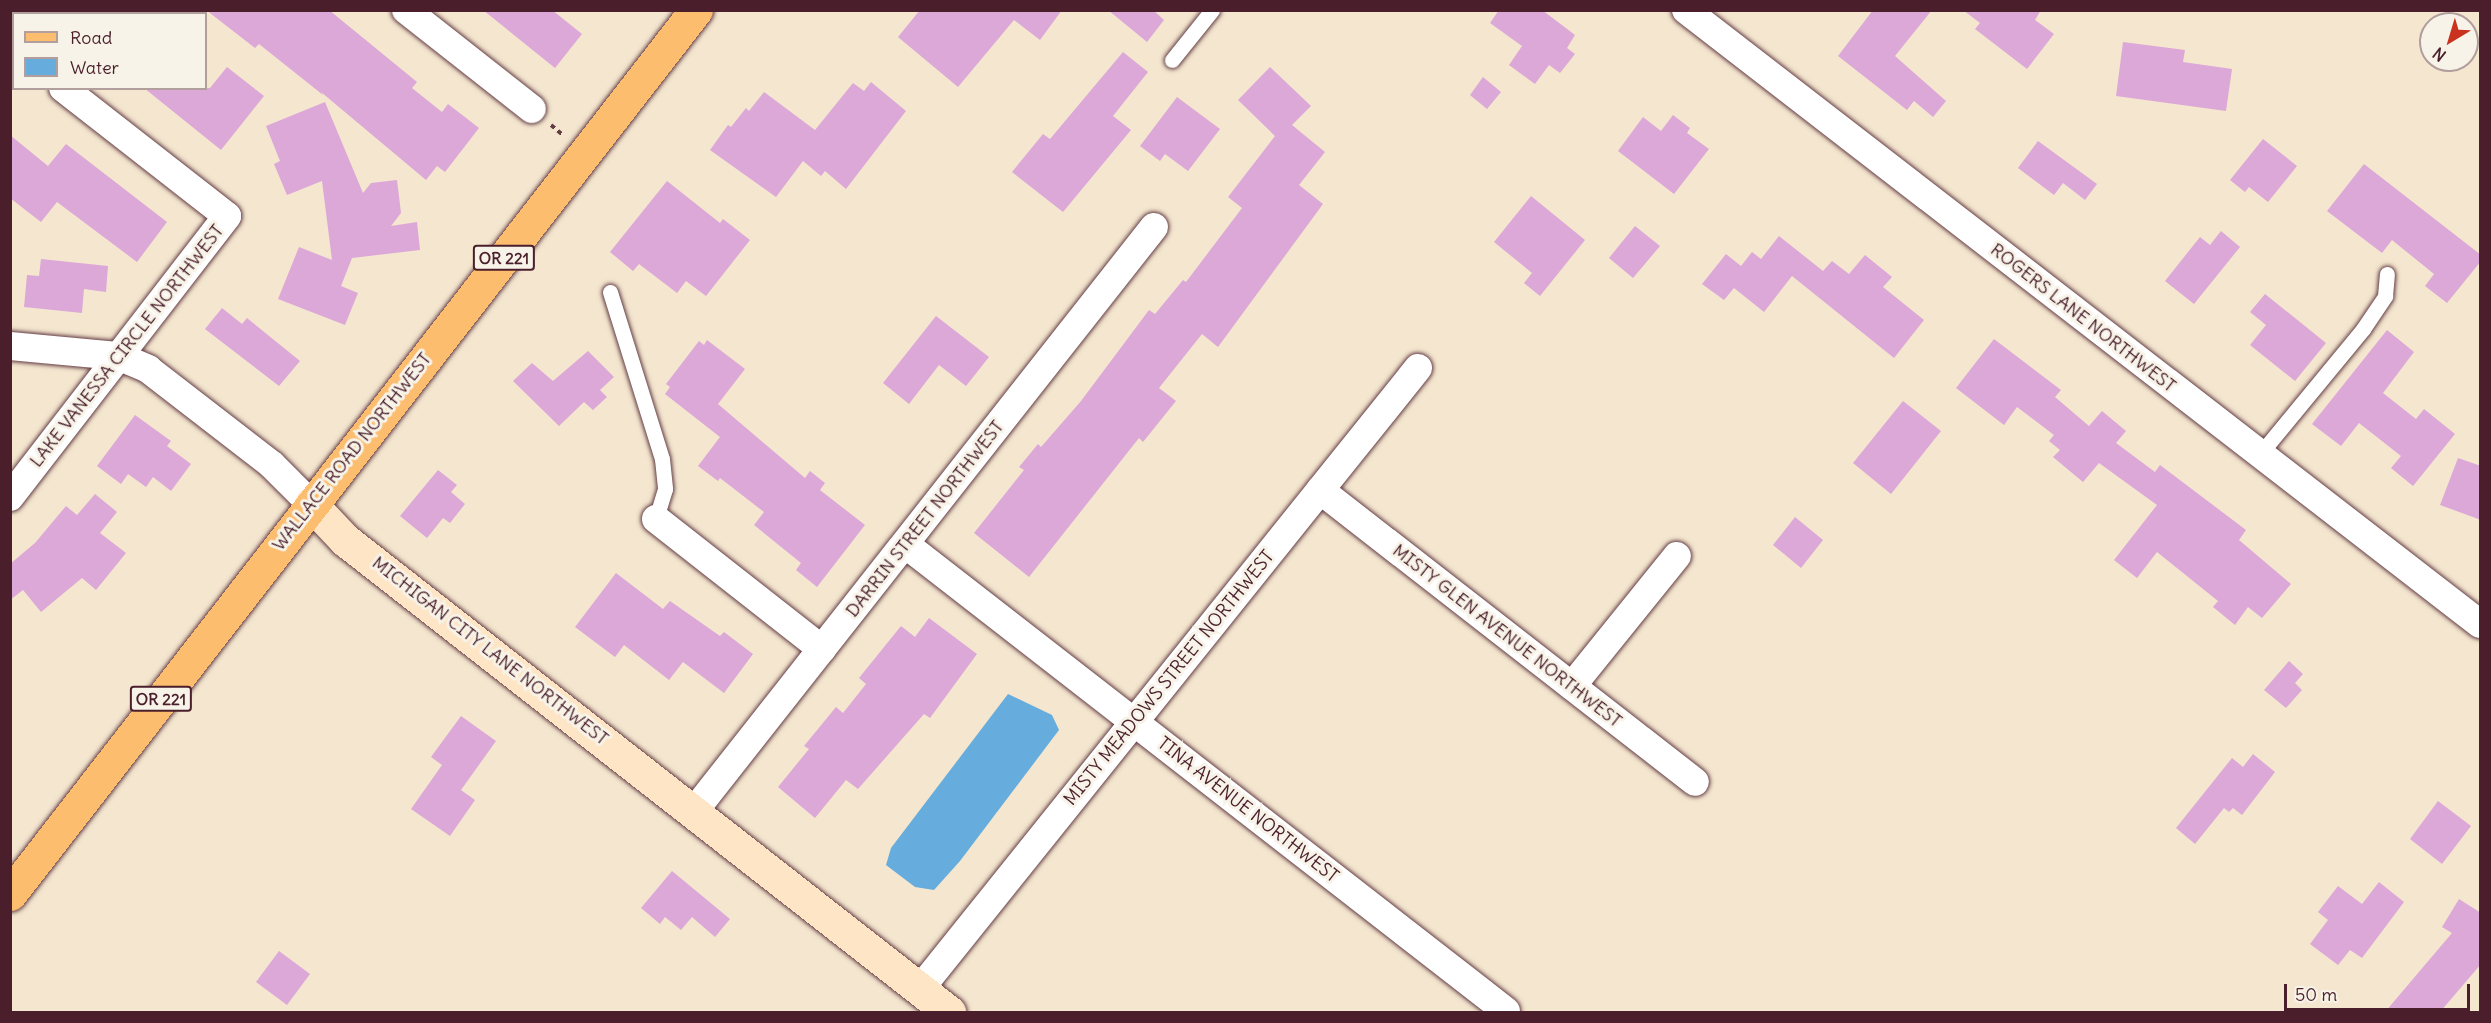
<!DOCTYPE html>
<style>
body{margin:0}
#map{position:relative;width:2491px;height:1023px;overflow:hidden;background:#f4e6cf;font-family:Delius,sans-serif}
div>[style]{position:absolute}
.water>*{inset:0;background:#66acdd}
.building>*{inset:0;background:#dca8d8}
.path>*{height:4px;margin-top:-2px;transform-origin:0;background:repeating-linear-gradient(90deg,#643d44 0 4.5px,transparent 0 9px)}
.roads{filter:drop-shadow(0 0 2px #643d44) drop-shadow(0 0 2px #643d44)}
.lane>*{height:15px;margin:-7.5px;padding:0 7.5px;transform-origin:7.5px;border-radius:7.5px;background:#fff}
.street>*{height:28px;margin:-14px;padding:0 14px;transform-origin:14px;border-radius:14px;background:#fff}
.secondary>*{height:33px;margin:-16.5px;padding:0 16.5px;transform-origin:16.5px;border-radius:16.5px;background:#fee5c5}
.primary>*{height:33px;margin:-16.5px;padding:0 16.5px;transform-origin:16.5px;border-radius:16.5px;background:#fcbd6f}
span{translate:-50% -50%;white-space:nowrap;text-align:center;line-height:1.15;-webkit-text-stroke:6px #f7f3e8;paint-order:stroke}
.shield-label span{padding:2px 4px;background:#f7f3e8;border:2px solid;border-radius:4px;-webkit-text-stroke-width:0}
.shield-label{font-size:16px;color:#4a1f2b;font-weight:700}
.street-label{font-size:18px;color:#4a1f2b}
.frame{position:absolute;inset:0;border:12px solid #4a1f2b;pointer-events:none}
.legend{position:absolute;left:12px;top:12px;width:195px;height:78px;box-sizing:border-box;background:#f7f3e8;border:2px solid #b29e9c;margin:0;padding:8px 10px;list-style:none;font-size:18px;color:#4a1f2b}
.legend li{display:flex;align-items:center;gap:12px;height:30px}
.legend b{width:30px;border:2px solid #b29e9c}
.north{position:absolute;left:2419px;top:12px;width:60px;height:60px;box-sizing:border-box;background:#f7f3e8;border:2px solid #b29e9c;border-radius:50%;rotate:218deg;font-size:16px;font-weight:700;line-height:24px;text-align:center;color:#4a1f2b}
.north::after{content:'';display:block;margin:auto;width:21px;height:27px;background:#c8321e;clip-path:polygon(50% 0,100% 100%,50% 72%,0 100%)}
.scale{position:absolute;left:2284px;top:984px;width:186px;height:27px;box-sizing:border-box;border:3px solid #4a1f2b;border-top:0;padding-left:8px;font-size:18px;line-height:21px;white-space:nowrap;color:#4a1f2b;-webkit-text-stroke:4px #f7f3e8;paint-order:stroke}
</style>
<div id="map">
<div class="water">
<div style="clip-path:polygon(1008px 694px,1052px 715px,1059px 730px,960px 861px,934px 890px,915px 887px,886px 865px,891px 848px)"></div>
</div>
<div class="building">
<div style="clip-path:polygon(206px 10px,329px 10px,417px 82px,412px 88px,442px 112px,448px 104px,479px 128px,445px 172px,437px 166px,426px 180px,321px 92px,323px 95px,259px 44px,255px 48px)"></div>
<div style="clip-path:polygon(483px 10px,552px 10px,582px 34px,555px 68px)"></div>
<div style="clip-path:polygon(920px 10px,1062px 10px,1040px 40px,1014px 20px,958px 87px,898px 37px)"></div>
<div style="clip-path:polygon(1108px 10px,1153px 10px,1164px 20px,1147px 42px)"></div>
<div style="clip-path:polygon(1499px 10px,1542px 10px,1575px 35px,1567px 48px,1575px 54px,1560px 73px,1549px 65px,1535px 84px,1509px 65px,1522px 46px,1490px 23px)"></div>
<div style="clip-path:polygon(1873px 10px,1932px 10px,1895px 56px,1946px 101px,1933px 117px,1914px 101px,1907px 110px,1838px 56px)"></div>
<div style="clip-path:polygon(1963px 10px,2041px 10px,2035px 20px,2054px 34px,2027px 69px,1975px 29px,1980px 23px)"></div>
<div style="clip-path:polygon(2123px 42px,2185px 50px,2183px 62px,2232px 69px,2226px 111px,2116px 96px)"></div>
<div style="clip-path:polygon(1123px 52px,1148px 72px,1113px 116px,1131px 130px,1063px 212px,1012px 172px,1043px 134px,1050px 139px)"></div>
<div style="clip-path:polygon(227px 67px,264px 96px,221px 150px,144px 88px,210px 88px)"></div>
<div style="clip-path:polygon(1270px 67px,1311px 106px,1292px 125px,1325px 152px,1299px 185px,1323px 204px,1218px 347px,1202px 334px,1159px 388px,1176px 401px,1143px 442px,1139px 438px,1029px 577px,974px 533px,1024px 470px,1019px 467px,1038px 444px,1041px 447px,1081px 401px,1149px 310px,1155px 314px,1183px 280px,1186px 282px,1242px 208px,1228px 197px,1275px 136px,1238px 100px)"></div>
<div style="clip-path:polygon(1483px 77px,1501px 92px,1487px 109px,1470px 95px)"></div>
<div style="clip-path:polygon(871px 82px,906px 111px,846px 189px,825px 171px,821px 176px,803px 161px,776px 197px,710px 150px,728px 125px,731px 127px,746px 108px,749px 111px,764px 92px,815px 130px,853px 83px,864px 91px)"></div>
<div style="clip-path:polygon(1177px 97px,1220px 129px,1188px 171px,1165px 154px,1160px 161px,1140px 146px)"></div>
<div style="clip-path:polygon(325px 102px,363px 193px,371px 183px,397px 180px,401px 213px,391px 226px,417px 222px,420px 250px,352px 258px,341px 286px,358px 293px,345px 325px,278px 299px,299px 247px,332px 260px,322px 181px,287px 195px,274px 164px,280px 161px,266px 126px)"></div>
<div style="clip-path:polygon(1673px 115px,1690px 128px,1687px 133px,1709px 149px,1674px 194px,1618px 151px,1643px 117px,1661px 131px)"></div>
<div style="clip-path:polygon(10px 135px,48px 166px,66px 144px,167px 222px,137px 262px,57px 202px,41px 222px,10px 198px)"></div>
<div style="clip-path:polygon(2263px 139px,2297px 166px,2268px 202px,2249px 187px,2245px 192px,2230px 180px)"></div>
<div style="clip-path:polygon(2038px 141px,2097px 184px,2085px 200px,2063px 183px,2054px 195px,2018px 168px)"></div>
<div style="clip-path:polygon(2364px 164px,2481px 255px,2481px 261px,2447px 303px,2425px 286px,2434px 274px,2392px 240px,2382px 253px,2327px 211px)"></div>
<div style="clip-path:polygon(667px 181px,720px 223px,723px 219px,750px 240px,706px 296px,686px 281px,677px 293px,639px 264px,633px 271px,610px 252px)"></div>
<div style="clip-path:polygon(1531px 196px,1585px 240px,1540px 296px,1524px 283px,1532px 273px,1494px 242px)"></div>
<div style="clip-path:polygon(1635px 226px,1660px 246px,1633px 278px,1609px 258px)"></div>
<div style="clip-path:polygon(2221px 231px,2240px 247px,2194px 304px,2165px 281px,2200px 237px,2210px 245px)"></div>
<div style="clip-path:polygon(1779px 236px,1823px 271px,1832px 261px,1849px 274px,1865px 255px,1892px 277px,1883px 287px,1924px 320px,1894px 358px,1792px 276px,1764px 312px,1734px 288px,1724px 300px,1702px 284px,1726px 254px,1741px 266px,1752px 252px,1761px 259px)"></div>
<div style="clip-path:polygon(41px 259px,108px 266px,106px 292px,84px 289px,82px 313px,24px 307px,27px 275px,39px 276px)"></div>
<div style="clip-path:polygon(2265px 294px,2326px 343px,2295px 381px,2250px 345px,2266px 325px,2250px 312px)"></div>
<div style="clip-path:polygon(222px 308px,242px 324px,247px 318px,300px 361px,279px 386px,205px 329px)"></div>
<div style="clip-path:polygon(936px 316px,989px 357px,966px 386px,939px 365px,909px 404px,883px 383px)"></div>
<div style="clip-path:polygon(2387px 330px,2414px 352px,2383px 393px,2416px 419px,2424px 409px,2455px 434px,2413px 486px,2391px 468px,2401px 456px,2359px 423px,2341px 446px,2312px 424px)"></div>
<div style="clip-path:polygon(1994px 339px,2061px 390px,2055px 397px,2089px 426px,2102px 411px,2126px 431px,2116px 443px,2155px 472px,2160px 465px,2246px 530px,2239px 540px,2291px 584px,2262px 618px,2248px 607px,2235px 625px,2213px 607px,2218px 601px,2157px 552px,2137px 578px,2114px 560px,2157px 505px,2099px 463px,2083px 482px,2053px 457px,2060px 450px,2049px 441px,2054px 435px,2017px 407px,2004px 425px,1956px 388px)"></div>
<div style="clip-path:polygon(707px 340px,745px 369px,718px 404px,805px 478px,810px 471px,825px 483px,820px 490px,865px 525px,817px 587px,796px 570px,801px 563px,754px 525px,764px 512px,720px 478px,718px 481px,698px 466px,720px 437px,665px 394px,670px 387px,666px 384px,699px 341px,704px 345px)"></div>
<div style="clip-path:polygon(588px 351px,614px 377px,600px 390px,607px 397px,593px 410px,584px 402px,559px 426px,513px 381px,532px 363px,553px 381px)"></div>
<div style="clip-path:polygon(1903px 401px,1941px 431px,1891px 494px,1853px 463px)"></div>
<div style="clip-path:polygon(135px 415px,171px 441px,167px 446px,191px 464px,171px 491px,153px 477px,146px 487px,128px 474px,121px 484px,97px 466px)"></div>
<div style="clip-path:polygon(2458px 458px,2481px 466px,2481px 520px,2440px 505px)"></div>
<div style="clip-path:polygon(438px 470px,457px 485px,451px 492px,465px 504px,450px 523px,443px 518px,427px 538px,400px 516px)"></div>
<div style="clip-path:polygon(95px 494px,117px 512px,100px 533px,126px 553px,96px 590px,82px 578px,41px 612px,23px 590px,10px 600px,10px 564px,35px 543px,66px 506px,77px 515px)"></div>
<div style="clip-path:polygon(1795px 517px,1823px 540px,1801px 568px,1773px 545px)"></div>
<div style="clip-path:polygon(616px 573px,663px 609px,670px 601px,720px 636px,724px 632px,753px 654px,724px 693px,683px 662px,669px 680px,624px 645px,615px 657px,575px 627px)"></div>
<div style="clip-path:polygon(929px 618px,977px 654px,930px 718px,924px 714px,858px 789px,846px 780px,815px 818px,778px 787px,809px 749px,804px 746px,836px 707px,843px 713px,866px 684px,859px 678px,901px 626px,915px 637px)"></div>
<div style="clip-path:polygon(2289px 661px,2303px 674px,2295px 683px,2302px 690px,2286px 708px,2264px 690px)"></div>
<div style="clip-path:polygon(461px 716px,496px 741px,461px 790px,475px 800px,450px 836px,411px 809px,442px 765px,431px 757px)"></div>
<div style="clip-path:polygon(2253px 754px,2275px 772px,2242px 815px,2233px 808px,2229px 812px,2224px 808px,2195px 844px,2176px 828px,2232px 758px,2243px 767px)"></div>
<div style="clip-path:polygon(2438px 801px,2471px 826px,2442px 864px,2410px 839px)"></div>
<div style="clip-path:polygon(672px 871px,730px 919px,715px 937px,692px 917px,681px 930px,665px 917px,660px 924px,641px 908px)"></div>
<div style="clip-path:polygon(2379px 882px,2404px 902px,2362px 958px,2350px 950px,2338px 965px,2310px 944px,2328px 920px,2318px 912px,2338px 886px,2362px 904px)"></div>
<div style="clip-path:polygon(2459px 899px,2481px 913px,2481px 964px,2440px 1012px,2385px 1012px,2452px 933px,2442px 927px)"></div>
<div style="clip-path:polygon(279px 951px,310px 974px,287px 1005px,256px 982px)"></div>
</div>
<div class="path">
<div style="left:551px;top:125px;width:17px;rotate:40deg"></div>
</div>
<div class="roads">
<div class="lane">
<div style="left:1172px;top:60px;width:64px;rotate:-51.3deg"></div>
<div style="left:610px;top:292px;width:175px;rotate:72.7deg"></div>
<div style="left:662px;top:459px;width:30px;rotate:84deg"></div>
<div style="left:665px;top:489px;width:31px;rotate:107deg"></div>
<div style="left:2260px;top:454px;width:162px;rotate:-50.5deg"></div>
<div style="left:2363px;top:329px;width:40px;rotate:-56deg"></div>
<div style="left:2385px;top:296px;width:22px;rotate:-85deg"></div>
</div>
<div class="street">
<div style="left:406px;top:10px;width:160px;rotate:38.2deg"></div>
<div style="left:1686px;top:10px;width:1004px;rotate:37.71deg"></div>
<div style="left:10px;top:47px;width:5px;rotate:37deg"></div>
<div style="left:10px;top:346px;width:108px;rotate:5.3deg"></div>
<div style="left:118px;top:356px;width:33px;rotate:23deg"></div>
<div style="left:148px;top:369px;width:157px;rotate:37.7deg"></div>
<div style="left:272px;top:465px;width:55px;rotate:45deg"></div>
<div style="left:1320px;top:490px;width:475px;rotate:37.9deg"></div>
<div style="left:10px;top:497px;width:355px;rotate:-52.3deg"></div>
<div style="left:227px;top:216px;width:208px;rotate:-142deg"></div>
<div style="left:656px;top:519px;width:211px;rotate:38.1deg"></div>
<div style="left:905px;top:544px;width:761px;rotate:37.85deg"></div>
<div style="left:1572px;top:686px;width:167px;rotate:-51.1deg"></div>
<div style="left:695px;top:810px;width:742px;rotate:-51.79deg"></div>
<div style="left:920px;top:989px;width:796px;rotate:-51.27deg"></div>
</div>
<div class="secondary">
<div style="left:311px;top:504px;width:50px;rotate:46.6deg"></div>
<div style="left:345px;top:540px;width:767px;rotate:38.01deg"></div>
</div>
<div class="primary">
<div style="left:10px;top:894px;width:1119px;rotate:-52.19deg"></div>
</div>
</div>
<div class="shield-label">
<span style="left:504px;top:258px">OR 221</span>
<span style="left:161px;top:699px">OR 221</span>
</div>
<div class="street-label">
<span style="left:2083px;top:318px;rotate:38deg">ROGERS LANE NORTHWEST</span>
<span style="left:127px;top:346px;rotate:-52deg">LAKE VANESSA CIRCLE NORTHWEST</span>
<span style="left:352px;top:452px;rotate:-52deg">WALLACE ROAD NORTHWEST</span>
<span style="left:925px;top:519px;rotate:-52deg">DARRIN STREET NORTHWEST</span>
<span style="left:1507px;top:636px;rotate:38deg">MISTY GLEN AVENUE NORTHWEST</span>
<span style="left:490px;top:651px;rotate:38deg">MICHIGAN CITY LANE NORTHWEST</span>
<span style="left:1169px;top:678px;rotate:-51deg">MISTY MEADOWS STREET NORTHWEST</span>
<span style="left:1248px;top:810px;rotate:38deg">TINA AVENUE NORTHWEST</span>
</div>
<div class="frame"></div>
<ul class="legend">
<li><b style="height:8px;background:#fcbd6f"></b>Road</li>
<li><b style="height:16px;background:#66acdd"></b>Water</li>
</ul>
<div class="north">N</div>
<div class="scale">50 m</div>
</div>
